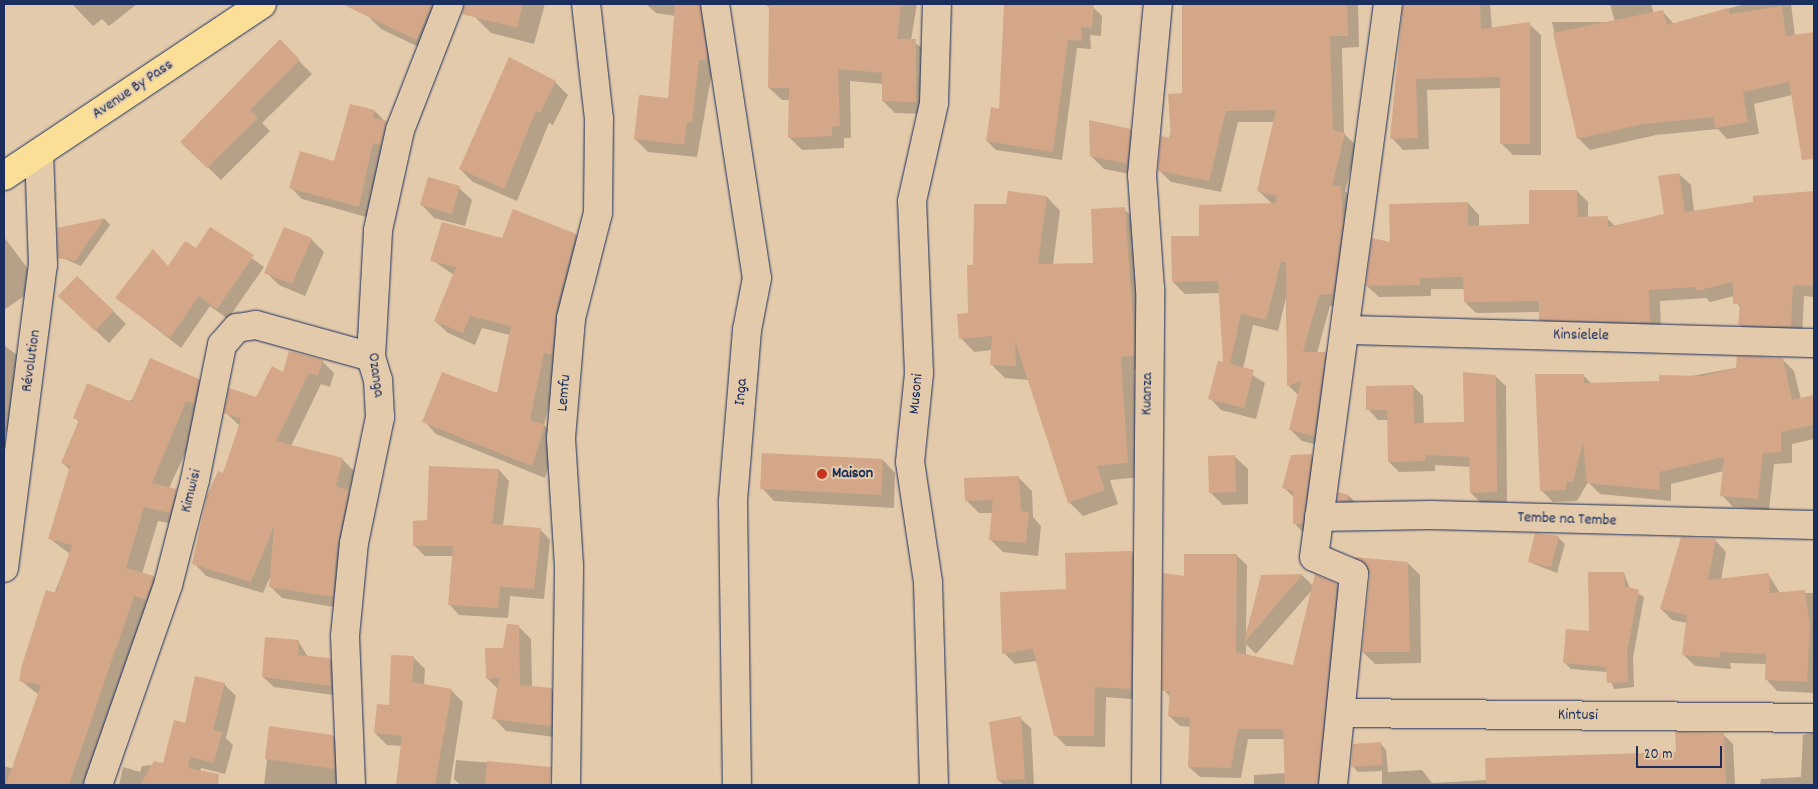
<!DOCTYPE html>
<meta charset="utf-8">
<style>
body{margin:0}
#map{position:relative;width:1818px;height:789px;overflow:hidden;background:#e3caab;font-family:Dekko,sans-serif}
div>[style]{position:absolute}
.shadow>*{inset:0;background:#0003}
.building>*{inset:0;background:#d4a789}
.roads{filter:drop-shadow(0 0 1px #1b2f5e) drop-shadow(0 0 1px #1b2f5e)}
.minor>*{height:28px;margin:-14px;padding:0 14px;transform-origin:14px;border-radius:14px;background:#e3caab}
.trunk>*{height:28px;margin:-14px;padding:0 14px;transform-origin:14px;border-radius:14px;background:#fbdf96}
.dots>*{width:14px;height:14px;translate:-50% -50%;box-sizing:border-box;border:2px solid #e3caab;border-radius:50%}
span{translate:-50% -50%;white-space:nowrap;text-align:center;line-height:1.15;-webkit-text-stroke:4px #e3caab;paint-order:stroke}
.street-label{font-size:16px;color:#1b2f5e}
.poi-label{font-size:16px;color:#1b2f5e;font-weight:700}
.left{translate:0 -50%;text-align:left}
.frame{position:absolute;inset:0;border:5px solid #1b2f5e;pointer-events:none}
.scale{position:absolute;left:1636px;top:746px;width:86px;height:22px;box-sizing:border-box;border:2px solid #1b2f5e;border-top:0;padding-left:6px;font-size:15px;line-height:18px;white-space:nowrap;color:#1b2f5e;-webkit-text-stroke:4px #e3caab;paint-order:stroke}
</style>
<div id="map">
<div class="shadow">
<div style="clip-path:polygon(72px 4px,137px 4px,109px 26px,102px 19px,93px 26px)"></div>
<div style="clip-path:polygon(376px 4px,453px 4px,429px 52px,381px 29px,368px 16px)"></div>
<div style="clip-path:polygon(477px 4px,545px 4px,534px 44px,491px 33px,474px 16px)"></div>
<div style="clip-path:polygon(646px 4px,712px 4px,712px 72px,697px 157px,648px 152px,635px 139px,669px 99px,676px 16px,656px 13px)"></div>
<div style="clip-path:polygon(765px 4px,917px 4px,911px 40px,928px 52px,928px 114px,895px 113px,883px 101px,883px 84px,850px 81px,851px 138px,844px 138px,844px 148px,802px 150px,789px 137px,790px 100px,782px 100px,769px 88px,771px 9px)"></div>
<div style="clip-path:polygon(1006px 4px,1093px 7px,1102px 16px,1101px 36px,1090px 35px,1091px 49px,1077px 48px,1062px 160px,996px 150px,987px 141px,1000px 110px)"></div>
<div style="clip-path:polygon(1182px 4px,1358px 4px,1359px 47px,1342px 48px,1344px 134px,1357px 146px,1345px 191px,1353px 199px,1345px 306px,1330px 306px,1317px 353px,1325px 353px,1337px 365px,1326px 447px,1302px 441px,1290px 429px,1299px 396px,1288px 385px,1286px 298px,1278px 331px,1253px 325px,1243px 369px,1265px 383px,1256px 419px,1221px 410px,1210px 398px,1225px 364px,1220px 293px,1185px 294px,1173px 282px,1200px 237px,1272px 204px,1259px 191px,1274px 122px,1238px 122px,1221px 192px,1171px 182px,1159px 170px,1183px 94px)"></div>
<div style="clip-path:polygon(1433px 4px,1490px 4px,1492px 29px,1529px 24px,1541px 35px,1541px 155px,1513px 155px,1501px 143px,1501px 88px,1427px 90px,1429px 149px,1403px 150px,1392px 138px)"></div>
<div style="clip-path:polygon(1610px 4px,1651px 4px,1654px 14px,1663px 12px,1674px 24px,1745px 4px,1791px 4px,1795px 36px,1814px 33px,1814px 146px,1810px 147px,1792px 95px,1754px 104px,1759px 134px,1727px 139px,1718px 129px,1656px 135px,1590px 150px,1578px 138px,1552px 22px,1615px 22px)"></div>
<div style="clip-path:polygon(279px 41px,312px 74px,262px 123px,270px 131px,221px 180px,182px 142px)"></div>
<div style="clip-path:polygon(555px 82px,568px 95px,553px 125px,549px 123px,517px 201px,473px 182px,460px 169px)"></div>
<div style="clip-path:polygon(375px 111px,397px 134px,370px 218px,302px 199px,291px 188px,335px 162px)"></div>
<div style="clip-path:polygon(1130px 130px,1143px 143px,1140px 176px,1104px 169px,1091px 156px)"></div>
<div style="clip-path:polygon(1679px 174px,1691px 185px,1694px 211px,1754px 203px,1754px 197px,1814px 192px,1814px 297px,1804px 296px,1802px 338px,1751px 336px,1740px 325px,1741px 310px,1734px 296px,1710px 302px,1706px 298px,1660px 301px,1661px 333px,1552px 331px,1541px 319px,1541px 312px,1476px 313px,1465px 302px,1465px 289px,1431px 289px,1431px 296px,1379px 297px,1367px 286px,1391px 243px,1468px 203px,1479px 215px,1479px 227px,1530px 225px,1577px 191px,1588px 202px,1588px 218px,1607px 218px,1615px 226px,1665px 215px)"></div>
<div style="clip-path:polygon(459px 188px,472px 200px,465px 226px,434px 218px,422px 205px)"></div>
<div style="clip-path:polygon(1047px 197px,1060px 211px,1053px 265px,1094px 264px,1124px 209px,1138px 223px,1147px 370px,1134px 370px,1141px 477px,1110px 480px,1118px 504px,1083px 516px,1069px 502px,1029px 380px,1005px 378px,991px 364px,992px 350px,974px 352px,961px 338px,969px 314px,974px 266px,1007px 206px)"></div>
<div style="clip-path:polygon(514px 211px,576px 235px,588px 248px,544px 425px,557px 438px,545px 478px,436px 434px,424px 421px,497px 395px,510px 335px,482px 328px,475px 345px,448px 333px,435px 321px,454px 275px,432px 260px,502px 240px)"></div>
<div style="clip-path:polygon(105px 219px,110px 225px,81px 266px,60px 257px,59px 229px)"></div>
<div style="clip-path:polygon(285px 228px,311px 239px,324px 252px,305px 296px,279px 285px,266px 272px)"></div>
<div style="clip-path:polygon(211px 229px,264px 267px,228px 319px,210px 306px,181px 348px,117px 298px,196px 250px)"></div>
<div style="clip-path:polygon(4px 237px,40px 285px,4px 310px)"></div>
<div style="clip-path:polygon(73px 309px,113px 311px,126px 324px,109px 343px)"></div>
<div style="clip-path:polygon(4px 345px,32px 367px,4px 438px)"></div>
<div style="clip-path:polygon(1782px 359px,1794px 371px,1801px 399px,1814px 396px,1814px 439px,1792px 444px,1792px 463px,1774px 464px,1769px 510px,1733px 507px,1722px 495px,1724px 471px,1671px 484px,1671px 501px,1600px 494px,1588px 482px,1577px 501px,1553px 502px,1541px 490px,1583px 375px,1592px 384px,1660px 382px)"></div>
<div style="clip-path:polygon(322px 361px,334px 373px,330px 387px,321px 384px,291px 446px,342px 459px,354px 471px,349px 493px,360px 504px,345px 609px,282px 598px,270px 586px,271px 575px,263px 593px,206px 576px,194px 563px,240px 426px,226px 413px,257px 398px,284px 374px)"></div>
<div style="clip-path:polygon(1495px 376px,1506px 386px,1507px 502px,1481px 503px,1471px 493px,1471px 467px,1435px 465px,1435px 471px,1399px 472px,1389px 462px,1389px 420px,1378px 420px,1368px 409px,1413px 386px,1423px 396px,1424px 424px,1465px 423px)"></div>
<div style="clip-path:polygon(199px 380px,213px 394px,169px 488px,190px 504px,184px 526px,158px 521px,142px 574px,154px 577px,167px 591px,87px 785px,4px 785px,4px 766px,14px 769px,39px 695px,20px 680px,70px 554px,49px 538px,70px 470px,62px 462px,79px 422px,74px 417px)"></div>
<div style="clip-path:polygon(1311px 456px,1323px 467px,1306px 535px,1294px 523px,1295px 498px,1284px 488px)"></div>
<div style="clip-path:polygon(1235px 457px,1248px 469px,1248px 504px,1223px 505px,1210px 492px)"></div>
<div style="clip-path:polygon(883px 460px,895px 473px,894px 508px,774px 501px,762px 488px)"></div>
<div style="clip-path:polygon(499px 470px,509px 481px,503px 526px,540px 529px,550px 540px,544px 599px,510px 596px,508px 618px,459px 615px,449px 604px,453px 556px,425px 556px,415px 546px,428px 522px)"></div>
<div style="clip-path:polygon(1019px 478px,1032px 491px,1033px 517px,1041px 526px,1038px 556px,1003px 552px,991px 540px,993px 513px,979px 513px,966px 500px)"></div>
<div style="clip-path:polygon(1349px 496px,1355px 502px,1354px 507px,1339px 501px)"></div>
<div style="clip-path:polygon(1536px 535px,1559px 538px,1565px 544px,1557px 573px,1529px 562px)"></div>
<div style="clip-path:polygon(1715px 540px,1726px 552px,1721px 580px,1768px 574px,1780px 593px,1814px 593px,1814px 693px,1777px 691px,1766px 679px,1767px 664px,1730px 663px,1731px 669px,1695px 666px,1684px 655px,1687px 623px,1672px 620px,1661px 609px)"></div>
<div style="clip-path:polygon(1132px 552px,1143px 563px,1142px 700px,1106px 697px,1105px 747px,1066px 746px,1055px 735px,1037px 661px,1015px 664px,1004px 653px,1067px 590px)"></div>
<div style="clip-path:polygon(evenodd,1236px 555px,1247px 565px,1246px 634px,1262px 576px,1303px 576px,1313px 586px,1337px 585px,1347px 595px,1328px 785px,1254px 785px,1254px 775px,1286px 773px,1284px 739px,1248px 739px,1241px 778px,1200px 777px,1189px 767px,1191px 727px,1180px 726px,1169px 716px,1171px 698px,1164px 690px,1186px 578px,1236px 555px,1313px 589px,1293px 667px,1246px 655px,1246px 644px,1256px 654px,1313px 589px)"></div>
<div style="clip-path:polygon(1357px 559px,1408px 563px,1420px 575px,1421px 663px,1375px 664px,1363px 652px,1371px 575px)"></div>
<div style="clip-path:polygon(1624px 573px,1630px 589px,1644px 597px,1633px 658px,1634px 687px,1614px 689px,1607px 672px,1571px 669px,1564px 662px,1591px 633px)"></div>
<div style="clip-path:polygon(518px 626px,531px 639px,532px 687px,551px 689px,564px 702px,563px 738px,506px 731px,494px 718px,498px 689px,487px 678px)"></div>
<div style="clip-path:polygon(298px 641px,308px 657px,330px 659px,340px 669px,341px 696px,274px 687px,263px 677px)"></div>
<div style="clip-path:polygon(413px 657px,425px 669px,424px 686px,451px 690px,463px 702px,450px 785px,397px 785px,402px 746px,387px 745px,375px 733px)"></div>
<div style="clip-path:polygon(224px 684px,236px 696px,226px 738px,233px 745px,225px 774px,201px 768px,198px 785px,119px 785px,123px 767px,140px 772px,142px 766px,164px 764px,186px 724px)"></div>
<div style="clip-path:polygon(1020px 718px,1031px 728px,1034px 785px,1004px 785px,998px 780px)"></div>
<div style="clip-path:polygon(271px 727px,333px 736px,346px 749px,341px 785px,264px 785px)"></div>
<div style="clip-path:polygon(1814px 732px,1814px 785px,1760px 785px,1761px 779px,1801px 777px,1803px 735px)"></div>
<div style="clip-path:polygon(1723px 734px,1733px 744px,1735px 785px,1382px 785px,1382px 771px,1358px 772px,1352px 766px,1380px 743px,1386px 750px,1388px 772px,1422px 770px,1432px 783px,1487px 780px,1677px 753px)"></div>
<div style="clip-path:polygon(456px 760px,529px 766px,541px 779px,541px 785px,460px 785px,454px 779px)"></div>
</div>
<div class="building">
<div style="clip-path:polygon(342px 4px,432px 4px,416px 40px)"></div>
<div style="clip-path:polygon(464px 4px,523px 4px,517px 28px,462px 14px)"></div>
<div style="clip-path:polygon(675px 4px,700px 4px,707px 52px,706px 61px,699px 60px,692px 123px,687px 122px,684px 145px,634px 139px,639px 95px,668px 98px)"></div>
<div style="clip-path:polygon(769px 4px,901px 4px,897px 39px,916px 39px,916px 102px,882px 101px,882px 73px,838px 69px,840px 126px,832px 127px,832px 136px,788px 138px,789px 88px,768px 88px)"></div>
<div style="clip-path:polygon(1004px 4px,1094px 4px,1092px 28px,1081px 27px,1082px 41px,1068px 40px,1053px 152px,986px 141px,991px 107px,999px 109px)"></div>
<div style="clip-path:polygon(1182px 4px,1347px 4px,1348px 36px,1330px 36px,1333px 130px,1345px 133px,1332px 186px,1341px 186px,1343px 226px,1333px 294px,1319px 295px,1303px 352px,1326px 352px,1314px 436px,1289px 430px,1301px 381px,1287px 386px,1286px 262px,1281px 262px,1266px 320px,1241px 314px,1230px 364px,1254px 370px,1244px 408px,1208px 399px,1218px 361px,1223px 362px,1218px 281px,1172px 282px,1171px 236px,1199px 236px,1199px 205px,1276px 203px,1277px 196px,1257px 191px,1276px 110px,1226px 111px,1209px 181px,1158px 171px,1161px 136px,1171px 138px,1168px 94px,1182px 93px)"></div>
<div style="clip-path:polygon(1403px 4px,1480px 4px,1481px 29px,1530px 22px,1530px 144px,1500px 144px,1500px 77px,1416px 79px,1418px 138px,1390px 139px)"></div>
<div style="clip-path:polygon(1782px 6px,1786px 36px,1814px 32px,1814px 159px,1802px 160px,1789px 82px,1743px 92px,1748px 122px,1715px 128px,1713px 117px,1644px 124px,1577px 139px,1553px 33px,1663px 10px,1667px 25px,1728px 8px,1730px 14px)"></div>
<div style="clip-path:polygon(280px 39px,300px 60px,250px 110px,258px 118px,207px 168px,180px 142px)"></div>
<div style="clip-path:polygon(509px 57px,556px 81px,540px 113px,536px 111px,504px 189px,459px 169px)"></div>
<div style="clip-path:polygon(350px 104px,375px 110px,373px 118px,387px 121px,381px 145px,373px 143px,359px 207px,289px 188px,300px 151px,334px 161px)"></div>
<div style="clip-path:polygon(1089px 120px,1131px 129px,1127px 164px,1090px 156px)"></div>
<div style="clip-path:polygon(1679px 173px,1685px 212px,1753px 202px,1753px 196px,1814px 191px,1814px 286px,1793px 285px,1791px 327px,1738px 325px,1740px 304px,1733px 304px,1733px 282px,1697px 291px,1696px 287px,1649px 290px,1650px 322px,1628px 322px,1539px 320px,1539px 301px,1464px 302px,1463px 277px,1420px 278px,1420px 285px,1366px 286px,1372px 238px,1390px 242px,1389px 204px,1468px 202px,1468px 226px,1529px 224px,1529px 190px,1577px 190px,1578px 217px,1608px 216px,1608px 227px,1664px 214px,1658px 176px)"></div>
<div style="clip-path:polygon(428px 177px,460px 186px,452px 214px,420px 205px)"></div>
<div style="clip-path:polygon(1008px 191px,1047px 196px,1038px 264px,1093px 263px,1091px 209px,1125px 207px,1134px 335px,1134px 356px,1121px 357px,1128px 463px,1097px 466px,1105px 490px,1068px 503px,1015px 341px,1016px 366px,990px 365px,992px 336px,959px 339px,957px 314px,968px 313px,967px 265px,973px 265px,974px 204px,1006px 204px)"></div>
<div style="clip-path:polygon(513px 209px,576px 234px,557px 306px,552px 354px,544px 353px,530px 420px,545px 425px,532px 466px,422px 422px,442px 372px,497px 393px,511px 326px,470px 316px,463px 333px,434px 321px,456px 267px,430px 261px,442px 222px,502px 238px)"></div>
<div style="clip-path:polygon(105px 218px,75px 261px,58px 258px,57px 228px)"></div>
<div style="clip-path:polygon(210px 227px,254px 255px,217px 309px,199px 296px,170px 338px,115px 298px,153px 249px,168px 266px,185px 241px,196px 248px)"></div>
<div style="clip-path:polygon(284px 227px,312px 238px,292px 284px,264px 273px)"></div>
<div style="clip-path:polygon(77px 276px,114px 311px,95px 331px,58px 296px)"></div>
<div style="clip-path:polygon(289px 351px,323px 360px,318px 376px,309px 373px,276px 441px,343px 458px,336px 486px,349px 491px,336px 553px,333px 597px,269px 587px,274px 527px,251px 582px,192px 564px,207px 496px,218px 471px,223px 473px,241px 419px,224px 413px,229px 388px,256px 397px,272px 366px,283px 372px)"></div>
<div style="clip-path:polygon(1737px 356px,1783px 358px,1792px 400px,1814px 395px,1814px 425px,1781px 432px,1781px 452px,1763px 453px,1758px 499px,1720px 496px,1724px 457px,1659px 472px,1660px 490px,1587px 483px,1583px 442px,1573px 482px,1567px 481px,1566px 490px,1540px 491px,1535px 374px,1584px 374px,1584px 383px,1659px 381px,1659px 375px,1702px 376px,1736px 368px)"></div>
<div style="clip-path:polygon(150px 358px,199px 379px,194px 403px,186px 401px,152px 483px,177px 489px,170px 513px,144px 507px,126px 568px,154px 576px,153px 580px,146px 600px,134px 596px,69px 785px,6px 785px,41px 685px,19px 681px,22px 665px,46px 590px,56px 593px,72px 545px,48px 539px,70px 466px,61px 463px,79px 420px,73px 418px,87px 383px,131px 402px)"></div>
<div style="clip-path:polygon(1463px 372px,1496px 375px,1497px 492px,1470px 493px,1469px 457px,1425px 455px,1426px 461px,1388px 462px,1387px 410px,1366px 410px,1366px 386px,1413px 385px,1414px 423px,1464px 422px)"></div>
<div style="clip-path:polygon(762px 453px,883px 459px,881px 495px,760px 489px)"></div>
<div style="clip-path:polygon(1312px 454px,1303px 524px,1293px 524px,1293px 491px,1282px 488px,1291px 455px)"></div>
<div style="clip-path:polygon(1235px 455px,1236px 492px,1209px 493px,1208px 456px)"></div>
<div style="clip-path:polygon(429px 466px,499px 469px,492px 524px,541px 528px,534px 589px,500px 587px,498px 608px,448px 605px,453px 546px,413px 546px,413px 521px,427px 520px)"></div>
<div style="clip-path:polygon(1019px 476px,1021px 511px,1029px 512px,1026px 543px,989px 540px,993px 500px,965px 501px,964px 478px)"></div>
<div style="clip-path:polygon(1338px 492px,1349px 495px,1348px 501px,1337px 501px)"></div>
<div style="clip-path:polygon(1535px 533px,1559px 536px,1551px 567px,1528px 562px)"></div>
<div style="clip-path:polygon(1681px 537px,1716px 539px,1708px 580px,1769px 573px,1770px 593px,1805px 590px,1810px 627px,1807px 682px,1765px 680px,1766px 654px,1720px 652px,1720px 658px,1682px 655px,1687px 615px,1660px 609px)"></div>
<div style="clip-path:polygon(1132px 551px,1131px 689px,1095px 687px,1094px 736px,1054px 736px,1033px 649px,1002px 654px,1000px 592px,1066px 589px,1065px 553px)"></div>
<div style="clip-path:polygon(1184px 554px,1237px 554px,1236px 652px,1293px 665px,1315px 574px,1337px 584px,1318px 785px,1285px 785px,1283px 729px,1238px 729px,1231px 768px,1188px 767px,1190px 718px,1168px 716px,1170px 691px,1162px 691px,1163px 573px,1184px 576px)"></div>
<div style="clip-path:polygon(1354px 557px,1408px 562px,1410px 652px,1362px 652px,1370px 575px,1367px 566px)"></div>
<div style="clip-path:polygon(1588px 572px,1624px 572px,1625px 586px,1639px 590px,1627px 651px,1628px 682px,1607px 683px,1606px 667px,1563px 663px,1566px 629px,1589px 631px)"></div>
<div style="clip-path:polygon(1303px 574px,1244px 643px,1261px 575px)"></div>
<div style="clip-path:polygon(507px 624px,519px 625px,520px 685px,552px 688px,551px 726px,492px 719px,499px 678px,486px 679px,485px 648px,503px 648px)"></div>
<div style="clip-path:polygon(265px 637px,299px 640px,298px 655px,330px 658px,331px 686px,262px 677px)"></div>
<div style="clip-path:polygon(391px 655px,414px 656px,412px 682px,452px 689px,435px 785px,396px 785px,402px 736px,374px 733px,377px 704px,389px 705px)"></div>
<div style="clip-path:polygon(195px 676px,225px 683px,213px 730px,222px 732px,214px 763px,190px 757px,188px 768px,219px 774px,218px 785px,140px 785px,154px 761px,163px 763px,174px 720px,185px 723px)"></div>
<div style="clip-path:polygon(1021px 716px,1025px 779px,997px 780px,989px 722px)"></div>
<div style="clip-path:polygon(269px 726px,333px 735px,335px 769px,265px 759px)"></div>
<div style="clip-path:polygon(1675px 732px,1724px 733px,1726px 785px,1486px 785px,1485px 758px,1676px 752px)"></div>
<div style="clip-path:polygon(1381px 742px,1382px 765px,1351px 767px,1353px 744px)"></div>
<div style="clip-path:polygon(487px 761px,551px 767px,550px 785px,485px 785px)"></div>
</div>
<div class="roads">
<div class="minor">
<div style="left:715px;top:4px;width:277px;rotate:81.3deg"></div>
<div style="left:757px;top:278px;width:53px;rotate:100.9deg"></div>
<div style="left:747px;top:330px;width:173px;rotate:94.7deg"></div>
<div style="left:733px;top:502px;width:283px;rotate:89.2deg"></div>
<div style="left:1347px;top:330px;width:467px;rotate:1.6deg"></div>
<div style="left:1319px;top:517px;width:112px;rotate:-1deg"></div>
<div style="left:1431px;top:515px;width:383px;rotate:1.5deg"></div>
<div style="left:4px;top:568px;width:305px;rotate:-82.7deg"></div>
<div style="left:43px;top:265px;width:112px;rotate:-92deg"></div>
<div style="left:1342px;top:713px;width:472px;rotate:0.6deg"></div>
<div style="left:98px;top:785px;width:212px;rotate:-70.7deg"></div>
<div style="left:168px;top:585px;width:108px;rotate:-75.6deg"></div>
<div style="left:195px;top:480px;width:138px;rotate:-78.7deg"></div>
<div style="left:222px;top:345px;width:23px;rotate:-49deg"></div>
<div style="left:237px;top:328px;width:19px;rotate:-9deg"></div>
<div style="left:256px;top:325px;width:119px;rotate:15.5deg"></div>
<div style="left:351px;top:785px;width:149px;rotate:-92.3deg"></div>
<div style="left:345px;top:636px;width:93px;rotate:-84.5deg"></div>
<div style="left:354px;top:543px;width:129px;rotate:-78.3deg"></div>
<div style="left:380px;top:417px;width:37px;rotate:-93deg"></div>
<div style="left:378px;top:380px;width:24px;rotate:-107deg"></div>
<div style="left:371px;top:357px;width:127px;rotate:-86.8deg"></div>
<div style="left:378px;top:230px;width:102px;rotate:-77.6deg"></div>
<div style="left:400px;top:130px;width:135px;rotate:-68.7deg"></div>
<div style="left:566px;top:785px;width:219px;rotate:-89.2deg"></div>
<div style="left:569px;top:566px;width:128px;rotate:-93.6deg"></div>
<div style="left:561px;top:438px;width:120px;rotate:-85.2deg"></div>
<div style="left:571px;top:318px;width:108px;rotate:-75.6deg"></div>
<div style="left:598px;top:213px;width:94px;rotate:-89.4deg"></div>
<div style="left:599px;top:119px;width:116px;rotate:-96.4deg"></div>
<div style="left:934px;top:785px;width:203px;rotate:-91.7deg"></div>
<div style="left:928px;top:582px;width:121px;rotate:-98.5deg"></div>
<div style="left:910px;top:462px;width:89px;rotate:-84.2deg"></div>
<div style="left:919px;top:373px;width:172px;rotate:-92.3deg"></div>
<div style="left:912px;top:201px;width:100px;rotate:-77.3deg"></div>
<div style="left:934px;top:103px;width:99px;rotate:-88.3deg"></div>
<div style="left:1146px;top:785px;width:496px;rotate:-89.5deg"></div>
<div style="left:1150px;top:289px;width:114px;rotate:-94deg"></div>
<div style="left:1142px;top:175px;width:172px;rotate:-84.7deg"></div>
<div style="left:1333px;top:785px;width:212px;rotate:-84.3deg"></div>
<div style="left:1354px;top:574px;width:43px;rotate:-157deg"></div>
<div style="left:1314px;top:557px;width:558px;rotate:-82.38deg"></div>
</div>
<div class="trunk">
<div style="left:4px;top:176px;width:310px;rotate:-33.7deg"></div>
</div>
</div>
<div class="dots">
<div style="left:822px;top:474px;background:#c8321e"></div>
</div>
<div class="street-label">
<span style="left:133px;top:90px;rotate:-34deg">Avenue By Pass</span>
<span style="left:1581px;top:336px;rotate:1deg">Kinsielele</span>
<span style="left:32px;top:361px;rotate:-82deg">Révolution</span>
<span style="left:375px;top:375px;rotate:82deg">Ozanga</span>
<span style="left:742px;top:392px;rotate:-85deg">Inga</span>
<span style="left:565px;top:393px;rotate:-85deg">Lemfu</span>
<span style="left:917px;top:394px;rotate:-85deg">Musoni</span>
<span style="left:1148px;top:394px;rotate:-89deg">Kuanza</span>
<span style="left:192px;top:491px;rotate:-76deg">Kimwisi</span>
<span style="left:1567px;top:520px;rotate:2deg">Tembe na Tembe</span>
<span style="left:1578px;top:716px;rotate:1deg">Kintusi</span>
</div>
<div class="poi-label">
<span class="left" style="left:832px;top:474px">Maison</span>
</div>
<div class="frame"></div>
<div class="scale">20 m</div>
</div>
